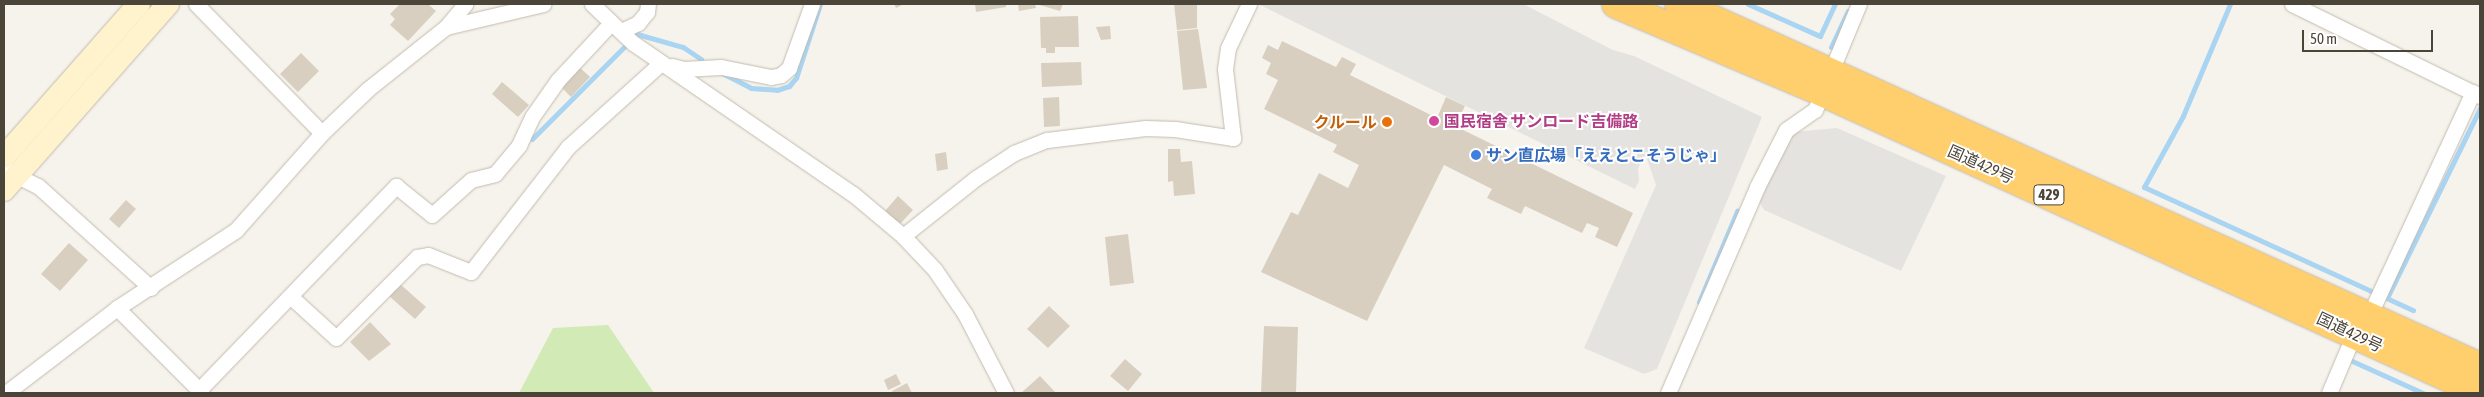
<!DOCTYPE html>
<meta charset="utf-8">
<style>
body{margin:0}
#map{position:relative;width:2484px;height:397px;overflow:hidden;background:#f6f3ec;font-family:"Asap Condensed","Noto Sans JP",sans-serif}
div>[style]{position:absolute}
.green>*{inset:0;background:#d2eab5}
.parking>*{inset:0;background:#e5e3e0}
.stream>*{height:5px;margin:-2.5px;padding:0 2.5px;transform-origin:2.5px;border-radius:2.5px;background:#a9d4f2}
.building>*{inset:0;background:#d8cfc1}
.roads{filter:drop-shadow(0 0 1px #c2bbae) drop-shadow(0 0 1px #c2bbae)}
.street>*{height:15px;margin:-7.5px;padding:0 7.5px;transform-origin:7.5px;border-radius:7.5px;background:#fff}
.secondary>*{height:22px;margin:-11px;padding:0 11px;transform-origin:11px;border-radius:11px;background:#fff3cd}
.highway>*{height:28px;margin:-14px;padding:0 14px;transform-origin:14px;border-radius:14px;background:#ffcf6e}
.dots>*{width:14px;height:14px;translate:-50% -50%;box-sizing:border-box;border:2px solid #fff;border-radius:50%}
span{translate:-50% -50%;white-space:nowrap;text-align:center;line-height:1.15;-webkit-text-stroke:4px #fff;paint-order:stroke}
.shield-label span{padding:1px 4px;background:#fff;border:1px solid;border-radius:4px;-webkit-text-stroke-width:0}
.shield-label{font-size:15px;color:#4b4439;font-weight:700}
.hotel-label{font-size:16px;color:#b23c85;font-weight:700}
.left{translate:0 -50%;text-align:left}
.food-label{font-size:16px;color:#c56008;font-weight:700}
.right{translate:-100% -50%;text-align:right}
.shop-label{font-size:16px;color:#366cbe;font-weight:700}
.street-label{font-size:16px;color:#4b4439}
.frame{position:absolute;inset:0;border:5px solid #4b4439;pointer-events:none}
.scale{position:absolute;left:2302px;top:30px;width:131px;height:22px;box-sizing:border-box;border:2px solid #4b4439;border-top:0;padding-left:6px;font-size:15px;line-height:18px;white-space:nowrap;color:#4b4439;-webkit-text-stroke:4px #fff;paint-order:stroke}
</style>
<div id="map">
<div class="green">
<div style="clip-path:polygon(608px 325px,654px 393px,519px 393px,553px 328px)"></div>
</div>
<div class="parking">
<div style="clip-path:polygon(1258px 4px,1523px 4px,1613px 50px,1634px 56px,1762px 117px,1657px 369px,1644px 374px,1584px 348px,1656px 185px,1647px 159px,1643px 157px,1638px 169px,1639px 181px,1635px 189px)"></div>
<div style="clip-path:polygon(1837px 128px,1946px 176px,1901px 271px,1764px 210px,1757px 198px,1793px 132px)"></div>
</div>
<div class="stream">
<div style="left:1748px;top:4px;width:79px;rotate:24deg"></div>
<div style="left:1820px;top:36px;width:35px;rotate:-65deg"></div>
<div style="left:2230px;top:4px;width:121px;rotate:112.8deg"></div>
<div style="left:2183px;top:116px;width:81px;rotate:118.8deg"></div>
<div style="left:2144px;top:187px;width:296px;rotate:24.6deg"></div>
<div style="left:1831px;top:47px;width:40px;rotate:-65deg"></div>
<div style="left:722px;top:73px;width:33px;rotate:27deg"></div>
<div style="left:751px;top:88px;width:26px;rotate:4deg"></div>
<div style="left:777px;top:90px;width:13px;rotate:-18deg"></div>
<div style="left:789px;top:86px;width:11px;rotate:-49deg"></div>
<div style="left:796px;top:78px;width:78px;rotate:-72deg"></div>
<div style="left:532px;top:139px;width:148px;rotate:-45deg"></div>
<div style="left:637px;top:34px;width:48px;rotate:15.8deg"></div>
<div style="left:683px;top:47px;width:22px;rotate:34deg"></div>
<div style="left:2387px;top:298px;width:212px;rotate:-63.9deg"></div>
<div style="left:1699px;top:302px;width:99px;rotate:-67.3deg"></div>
<div style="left:2350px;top:360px;width:80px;rotate:24.3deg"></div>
</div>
<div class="building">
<div style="clip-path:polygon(400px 4px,428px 4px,436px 11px,408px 41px,390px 25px,395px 19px,390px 14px)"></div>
<div style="clip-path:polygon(894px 4px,904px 4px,896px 8px)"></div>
<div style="clip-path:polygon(975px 4px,1006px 4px,1006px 7px,976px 12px)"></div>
<div style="clip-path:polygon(1018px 4px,1035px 4px,1036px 8px,1019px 11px)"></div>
<div style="clip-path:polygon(1036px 4px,1063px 4px,1060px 11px)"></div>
<div style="clip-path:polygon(1174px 4px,1197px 4px,1197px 28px,1177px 30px)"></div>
<div style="clip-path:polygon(1078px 16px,1079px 47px,1055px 47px,1055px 53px,1046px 53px,1046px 48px,1041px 48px,1040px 17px)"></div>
<div style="clip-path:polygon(1110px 26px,1111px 39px,1101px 40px,1096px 27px)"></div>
<div style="clip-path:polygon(1198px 29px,1207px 88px,1183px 90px,1177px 31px)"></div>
<div style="clip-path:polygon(1282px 41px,1336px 67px,1342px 57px,1356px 64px,1350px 75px,1437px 118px,1446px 97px,1465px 106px,1455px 126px,1633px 213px,1617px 247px,1595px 237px,1599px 228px,1587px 223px,1582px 233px,1525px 206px,1521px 214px,1487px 198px,1492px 189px,1444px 165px,1367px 321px,1261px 272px,1291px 212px,1298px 215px,1319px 173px,1348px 188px,1359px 165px,1333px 152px,1337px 145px,1264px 109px,1278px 80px,1266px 74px,1271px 63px,1262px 58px,1268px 45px,1278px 50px)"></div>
<div style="clip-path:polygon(301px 53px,319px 71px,298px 92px,280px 74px)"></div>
<div style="clip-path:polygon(1081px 62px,1082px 85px,1042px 87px,1041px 63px)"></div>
<div style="clip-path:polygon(578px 66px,590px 77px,571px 97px,560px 86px)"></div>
<div style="clip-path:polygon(502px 82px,529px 105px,518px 117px,492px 94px)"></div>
<div style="clip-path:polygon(1059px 97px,1060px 126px,1044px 127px,1043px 98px)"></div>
<div style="clip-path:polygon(1168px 149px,1180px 149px,1181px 162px,1192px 161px,1195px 194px,1174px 196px,1173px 181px,1168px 182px)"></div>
<div style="clip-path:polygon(946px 152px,948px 169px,937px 171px,935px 154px)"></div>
<div style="clip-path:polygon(898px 196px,913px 210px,900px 224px,885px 211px)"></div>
<div style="clip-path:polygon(126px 200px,136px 209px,119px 228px,109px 219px)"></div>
<div style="clip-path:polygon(1128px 234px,1134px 283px,1110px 286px,1105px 237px)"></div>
<div style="clip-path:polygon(69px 243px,88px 260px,60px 291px,41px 274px)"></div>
<div style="clip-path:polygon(400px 284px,426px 307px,415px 319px,389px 296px)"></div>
<div style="clip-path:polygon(1049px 306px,1070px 326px,1048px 348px,1027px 329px)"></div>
<div style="clip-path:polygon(370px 322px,391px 344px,369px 361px,350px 342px)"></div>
<div style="clip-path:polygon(1264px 326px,1298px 327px,1296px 393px,1261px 393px)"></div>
<div style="clip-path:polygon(1125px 359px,1142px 374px,1128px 391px,1110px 376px)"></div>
<div style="clip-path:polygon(896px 374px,901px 384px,888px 390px,884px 380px)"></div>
<div style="clip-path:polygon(1040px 376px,1056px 393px,1021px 393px)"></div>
<div style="clip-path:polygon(907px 383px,912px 393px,893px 393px,892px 391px)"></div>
</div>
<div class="roads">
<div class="street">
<div style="left:196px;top:4px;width:180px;rotate:45.7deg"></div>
<div style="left:592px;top:4px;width:57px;rotate:43.6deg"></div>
<div style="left:633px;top:43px;width:267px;rotate:34.5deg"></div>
<div style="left:853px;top:194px;width:65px;rotate:40deg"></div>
<div style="left:903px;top:236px;width:47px;rotate:46.7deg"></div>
<div style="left:935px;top:270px;width:53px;rotate:55.7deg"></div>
<div style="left:965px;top:314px;width:89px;rotate:62.6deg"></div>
<div style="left:2292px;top:4px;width:209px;rotate:26.1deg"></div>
<div style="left:446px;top:27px;width:30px;rotate:-50deg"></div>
<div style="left:621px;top:31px;width:19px;rotate:-25deg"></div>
<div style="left:638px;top:23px;width:14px;rotate:-51deg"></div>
<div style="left:647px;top:12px;width:8px;rotate:-83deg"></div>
<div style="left:672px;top:66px;width:11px;rotate:15deg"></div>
<div style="left:683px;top:69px;width:38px;rotate:-3deg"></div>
<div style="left:721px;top:67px;width:51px;rotate:11.3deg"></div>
<div style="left:771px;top:77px;width:10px;rotate:-11deg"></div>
<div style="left:781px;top:75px;width:11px;rotate:-41deg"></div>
<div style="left:789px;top:68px;width:68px;rotate:-70.2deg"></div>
<div style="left:4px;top:169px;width:38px;rotate:27deg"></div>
<div style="left:38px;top:186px;width:152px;rotate:42.1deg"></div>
<div style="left:903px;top:236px;width:93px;rotate:-38.5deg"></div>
<div style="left:976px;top:178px;width:45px;rotate:-33.3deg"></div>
<div style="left:1014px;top:153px;width:35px;rotate:-22deg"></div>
<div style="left:1047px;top:140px;width:99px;rotate:-7deg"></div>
<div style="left:1145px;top:128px;width:30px;rotate:2deg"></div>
<div style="left:1175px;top:129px;width:59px;rotate:8.8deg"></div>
<div style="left:1233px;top:138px;width:69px;rotate:-96.6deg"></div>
<div style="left:1225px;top:69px;width:21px;rotate:-82deg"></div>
<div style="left:1228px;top:48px;width:49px;rotate:-64.5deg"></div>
<div style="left:290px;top:296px;width:62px;rotate:42.4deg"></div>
<div style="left:336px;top:338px;width:115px;rotate:-45deg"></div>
<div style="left:417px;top:257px;width:11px;rotate:-10deg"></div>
<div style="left:428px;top:255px;width:46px;rotate:21.6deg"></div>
<div style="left:471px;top:272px;width:158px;rotate:-52.2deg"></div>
<div style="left:568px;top:147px;width:125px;rotate:-42.1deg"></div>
<div style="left:117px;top:308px;width:120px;rotate:45deg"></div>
<div style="left:199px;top:390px;width:284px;rotate:-46deg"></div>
<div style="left:396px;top:186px;width:46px;rotate:38.9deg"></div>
<div style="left:432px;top:215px;width:52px;rotate:-41.9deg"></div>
<div style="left:471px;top:180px;width:25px;rotate:-14deg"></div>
<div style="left:495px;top:174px;width:38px;rotate:-50deg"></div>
<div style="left:519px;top:145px;width:31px;rotate:-65deg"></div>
<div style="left:532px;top:117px;width:45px;rotate:-54.9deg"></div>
<div style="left:558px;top:80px;width:78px;rotate:-47.1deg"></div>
<div style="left:6px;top:393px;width:140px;rotate:-37.4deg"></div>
<div style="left:117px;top:308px;width:142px;rotate:-33.2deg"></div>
<div style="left:236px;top:230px;width:130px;rotate:-48.4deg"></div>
<div style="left:322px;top:133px;width:64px;rotate:-43.7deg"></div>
<div style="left:368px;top:89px;width:100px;rotate:-38.5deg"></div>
<div style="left:446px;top:27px;width:100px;rotate:-13.3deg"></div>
<div style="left:1668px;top:393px;width:224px;rotate:-66.6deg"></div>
<div style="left:1757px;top:187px;width:64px;rotate:-63deg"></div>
<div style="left:1786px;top:130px;width:35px;rotate:-35deg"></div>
<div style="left:1815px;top:110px;width:115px;rotate:-67.5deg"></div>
<div style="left:2329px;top:393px;width:64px;rotate:-67deg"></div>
<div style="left:2354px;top:334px;width:23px;rotate:-50deg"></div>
<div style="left:2369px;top:316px;width:247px;rotate:-65.1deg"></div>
</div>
<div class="secondary">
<div style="left:4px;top:157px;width:204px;rotate:-48.6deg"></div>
<div style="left:4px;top:190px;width:248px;rotate:-48.6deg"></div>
</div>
<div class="highway">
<div style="left:1616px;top:4px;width:224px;rotate:23.1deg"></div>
<div style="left:1822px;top:92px;width:723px;rotate:24.51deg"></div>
<div style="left:1679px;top:4px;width:879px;rotate:24.38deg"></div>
</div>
</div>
<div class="dots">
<div style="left:1434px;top:121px;background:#d1479c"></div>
<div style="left:1387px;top:122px;background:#e8710a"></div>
<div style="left:1476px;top:155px;background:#3f7fe0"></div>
</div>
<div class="shield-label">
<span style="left:2049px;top:195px">429</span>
</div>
<div class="hotel-label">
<span class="left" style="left:1444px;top:121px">国民宿舎 サンロード吉備路</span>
</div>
<div class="food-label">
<span class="right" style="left:1377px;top:122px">クルール</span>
</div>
<div class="shop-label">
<span class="left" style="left:1486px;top:155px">サン直広場「ええとこそうじゃ」</span>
</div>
<div class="street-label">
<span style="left:1981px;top:164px;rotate:24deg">国道429号</span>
<span style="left:2350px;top:332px;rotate:25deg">国道429号</span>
</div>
<div class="frame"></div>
<div class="scale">50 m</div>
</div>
